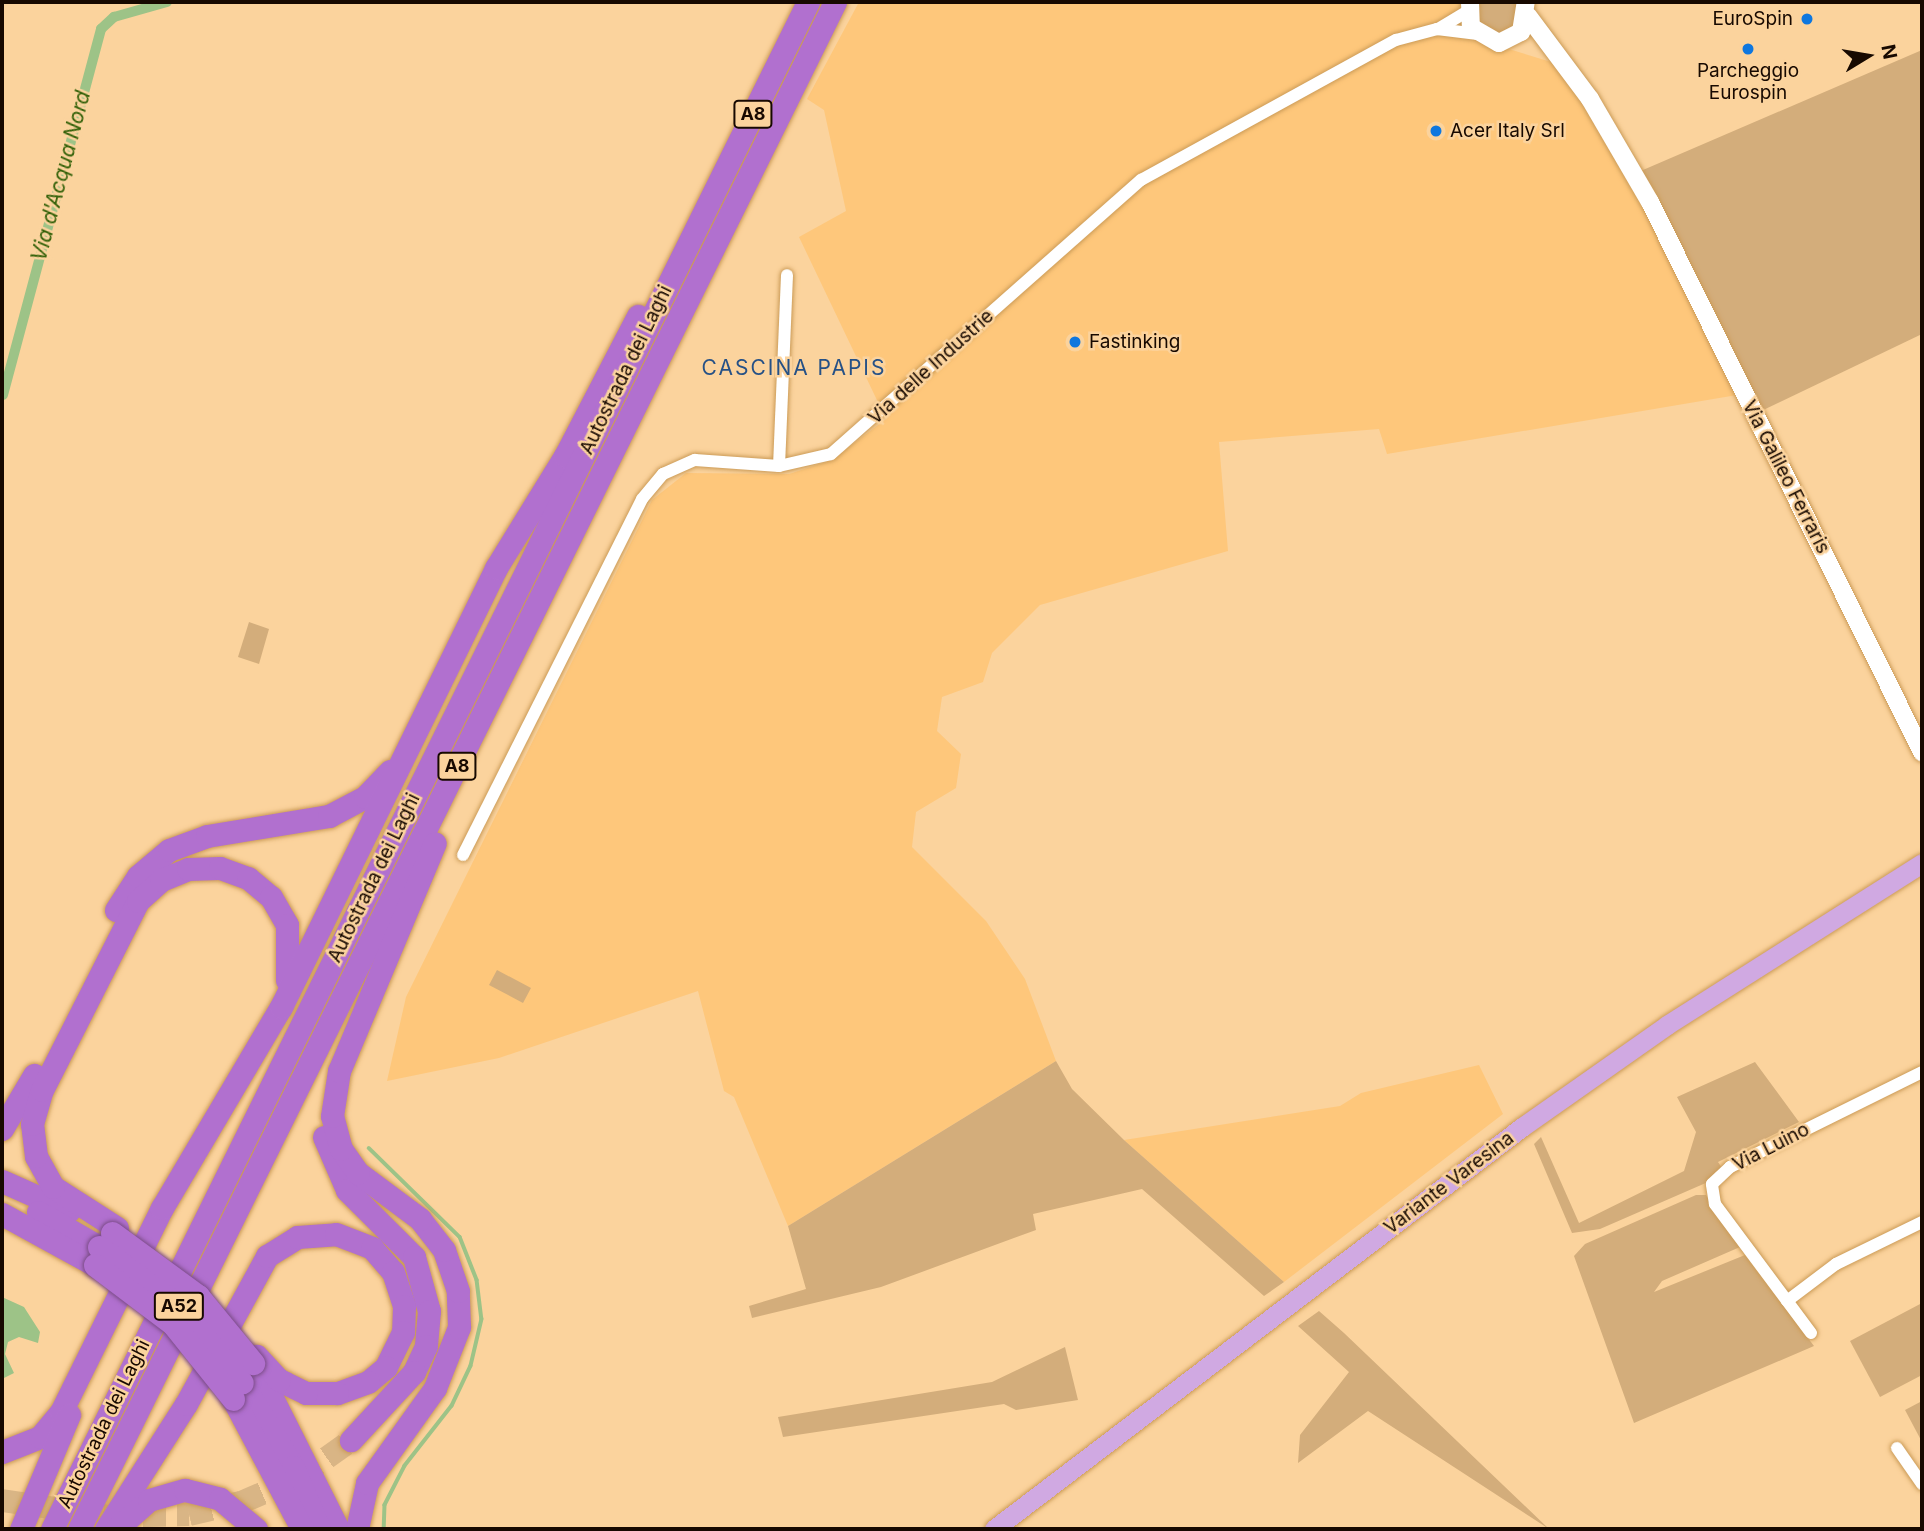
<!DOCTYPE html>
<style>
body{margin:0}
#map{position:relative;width:1924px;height:1531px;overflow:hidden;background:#fbd39d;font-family:Inter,sans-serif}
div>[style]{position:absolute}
.built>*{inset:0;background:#fec77b}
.green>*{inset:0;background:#d3ad7b}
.water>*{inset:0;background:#9dc387}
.stream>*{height:3.5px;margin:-1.75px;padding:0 1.75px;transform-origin:1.75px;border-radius:1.75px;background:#9dc387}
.canal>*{height:10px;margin:-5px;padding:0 5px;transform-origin:5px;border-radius:5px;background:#9dc387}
.highway-tunnel>*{height:23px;margin-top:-11.5px;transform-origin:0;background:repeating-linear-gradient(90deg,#d9b585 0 23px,transparent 0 34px)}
.roads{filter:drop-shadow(0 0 2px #cb9b57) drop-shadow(0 0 2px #cb9b57)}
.street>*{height:12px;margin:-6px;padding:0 6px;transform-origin:6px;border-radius:6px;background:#fff}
.secondary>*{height:18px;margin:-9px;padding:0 9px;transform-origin:9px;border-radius:9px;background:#fff}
.primary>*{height:19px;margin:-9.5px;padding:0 9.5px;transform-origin:9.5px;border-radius:9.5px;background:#d0a9e2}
.highway>*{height:23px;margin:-11.5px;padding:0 11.5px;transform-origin:11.5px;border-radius:11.5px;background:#b170cf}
.bridges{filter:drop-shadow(0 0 2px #7b4c87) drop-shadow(0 0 2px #7b4c87)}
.highway-bridge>*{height:23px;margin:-11.5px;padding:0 11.5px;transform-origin:11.5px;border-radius:11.5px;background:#b170cf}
.dots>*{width:19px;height:19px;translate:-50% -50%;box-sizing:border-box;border:4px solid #fbd39d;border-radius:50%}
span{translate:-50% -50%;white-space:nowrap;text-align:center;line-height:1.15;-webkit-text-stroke:5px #fbd39d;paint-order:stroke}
.shield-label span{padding:2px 5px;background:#fbd39d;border:2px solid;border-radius:5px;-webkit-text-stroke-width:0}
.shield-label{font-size:18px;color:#170900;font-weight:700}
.poi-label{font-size:19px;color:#170900}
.right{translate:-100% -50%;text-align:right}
.left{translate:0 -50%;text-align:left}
.street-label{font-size:19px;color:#170900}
.water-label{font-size:21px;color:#336109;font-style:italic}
.neighbourhood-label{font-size:21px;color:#265186;letter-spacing:2px}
.frame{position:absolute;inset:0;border:4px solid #170900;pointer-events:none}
.north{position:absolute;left:1833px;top:21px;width:70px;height:70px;-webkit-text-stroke:5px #fbd39d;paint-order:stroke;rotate:79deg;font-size:19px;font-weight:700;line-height:28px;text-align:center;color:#170900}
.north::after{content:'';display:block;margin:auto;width:24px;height:32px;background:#170900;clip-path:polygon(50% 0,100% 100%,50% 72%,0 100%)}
</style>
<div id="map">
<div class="built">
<div style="clip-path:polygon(859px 2px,1465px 2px,1499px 46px,1551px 62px,1571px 82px,1647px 212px,1737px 395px,1387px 454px,1379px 429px,1219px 442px,1228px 551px,1040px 605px,992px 653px,983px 682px,942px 697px,937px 731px,961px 754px,956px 788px,916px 812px,912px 847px,986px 921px,1025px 979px,1056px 1061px,788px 1226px,734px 1097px,724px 1091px,698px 991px,499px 1058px,387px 1081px,406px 997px,652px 500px,686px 473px,789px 474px,832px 460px,886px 419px,799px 237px,846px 211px,824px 110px,807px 99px)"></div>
<div style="clip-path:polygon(1479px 1065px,1503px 1114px,1284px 1282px,1124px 1140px,1340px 1106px,1361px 1093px)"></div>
</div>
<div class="green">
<div style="clip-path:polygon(1476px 2px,1520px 2px,1521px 22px,1502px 37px,1479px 28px)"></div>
<div style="clip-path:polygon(1922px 50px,1922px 334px,1757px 413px,1636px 173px)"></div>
<div style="clip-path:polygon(249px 622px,269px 629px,259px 664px,238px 657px)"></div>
<div style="clip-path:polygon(497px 970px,531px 988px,523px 1003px,489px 985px)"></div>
<div style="clip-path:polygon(1056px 1061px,1072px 1089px,1124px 1140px,1284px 1282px,1264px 1296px,1142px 1189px,1033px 1214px,1036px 1230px,881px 1287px,752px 1318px,749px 1306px,806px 1289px,788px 1226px)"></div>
<div style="clip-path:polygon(1755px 1062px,1799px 1122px,1718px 1162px,1722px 1168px,1708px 1182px,1600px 1229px,1572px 1233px,1534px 1144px,1541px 1137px,1579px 1223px,1684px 1171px,1696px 1132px,1677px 1097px)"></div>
<div style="clip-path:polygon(1696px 1195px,1706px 1195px,1740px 1247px,1662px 1281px,1654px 1292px,1745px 1255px,1814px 1346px,1634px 1423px,1574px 1256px,1585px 1244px)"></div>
<div style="clip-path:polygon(1922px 1303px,1922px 1375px,1880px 1397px,1850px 1341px)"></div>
<div style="clip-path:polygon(1319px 1311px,1344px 1333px,1549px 1529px,1368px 1411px,1298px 1463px,1300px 1435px,1349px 1372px,1298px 1326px)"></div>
<div style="clip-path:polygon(1065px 1347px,1078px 1400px,1016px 1410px,1004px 1404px,783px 1437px,778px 1417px,992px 1382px)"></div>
<div style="clip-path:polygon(1922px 1401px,1922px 1442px,1905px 1410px)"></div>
</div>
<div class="water">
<div style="clip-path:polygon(2px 1297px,24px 1307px,40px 1332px,38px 1343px,19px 1337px,8px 1342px,5px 1354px,14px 1373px,2px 1379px)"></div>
</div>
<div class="stream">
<div style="left:369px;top:1148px;width:127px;rotate:44.4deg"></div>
<div style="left:460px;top:1237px;width:46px;rotate:68.4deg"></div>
<div style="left:477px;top:1280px;width:39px;rotate:83deg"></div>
<div style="left:482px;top:1319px;width:48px;rotate:103.2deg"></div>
<div style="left:471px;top:1366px;width:44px;rotate:115.4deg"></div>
<div style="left:452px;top:1406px;width:76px;rotate:128.1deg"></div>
<div style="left:405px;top:1466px;width:44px;rotate:117.1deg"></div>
<div style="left:385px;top:1505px;width:24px;rotate:92deg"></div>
</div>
<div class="canal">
<div style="left:3px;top:395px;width:379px;rotate:-75deg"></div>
<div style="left:101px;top:29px;width:18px;rotate:-43deg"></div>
<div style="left:114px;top:17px;width:55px;rotate:-15.8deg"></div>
</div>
<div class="highway-tunnel">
<div style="left:2px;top:1500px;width:108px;rotate:8.5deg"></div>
<div style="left:109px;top:1516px;width:80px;rotate:-1.4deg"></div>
<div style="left:189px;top:1514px;width:53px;rotate:-13deg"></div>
<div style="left:241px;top:1502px;width:63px;rotate:-23.3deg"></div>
<div style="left:299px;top:1477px;width:64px;rotate:-35.4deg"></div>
</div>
<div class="roads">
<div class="street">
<div style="left:1438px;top:29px;width:35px;rotate:-31deg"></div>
<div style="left:779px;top:466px;width:191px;rotate:-87.6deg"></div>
<div style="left:463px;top:855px;width:398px;rotate:-63.3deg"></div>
<div style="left:642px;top:499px;width:33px;rotate:-50deg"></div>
<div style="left:663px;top:474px;width:35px;rotate:-24deg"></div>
<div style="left:695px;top:460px;width:84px;rotate:4.1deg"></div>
<div style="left:779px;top:466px;width:53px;rotate:-13deg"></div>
<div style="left:831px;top:454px;width:414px;rotate:-41.5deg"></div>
<div style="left:1141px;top:180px;width:291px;rotate:-28.8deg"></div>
<div style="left:1396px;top:40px;width:42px;rotate:-15deg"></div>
<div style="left:1437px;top:29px;width:39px;rotate:7deg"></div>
<div style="left:1787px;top:1301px;width:61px;rotate:-37.1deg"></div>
<div style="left:1836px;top:1264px;width:96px;rotate:-26deg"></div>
<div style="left:1811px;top:1333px;width:161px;rotate:-126.7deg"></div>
<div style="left:1715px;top:1204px;width:20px;rotate:-99deg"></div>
<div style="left:1712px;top:1184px;width:25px;rotate:-43deg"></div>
<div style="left:1730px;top:1167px;width:214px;rotate:-26.3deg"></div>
<div style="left:1897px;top:1448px;width:44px;rotate:55.2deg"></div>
</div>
<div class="secondary">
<div style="left:1470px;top:2px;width:25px;rotate:88deg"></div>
<div style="left:1471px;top:27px;width:32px;rotate:30deg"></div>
<div style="left:1499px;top:43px;width:25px;rotate:-27deg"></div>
<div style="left:1521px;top:32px;width:30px;rotate:-81deg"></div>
<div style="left:1528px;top:16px;width:104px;rotate:53.2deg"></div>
<div style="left:1590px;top:99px;width:119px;rotate:59.8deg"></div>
<div style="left:1650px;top:202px;width:614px;rotate:63.69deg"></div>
</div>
<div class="primary">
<div style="left:994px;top:1529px;width:664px;rotate:-37.28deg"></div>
<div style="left:1522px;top:1127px;width:177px;rotate:-35.1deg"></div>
<div style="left:1667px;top:1025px;width:302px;rotate:-32.4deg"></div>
</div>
<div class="highway">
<div style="left:116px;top:910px;width:40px;rotate:-57.1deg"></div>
<div style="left:138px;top:876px;width:40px;rotate:-40deg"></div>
<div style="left:169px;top:850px;width:40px;rotate:-20.2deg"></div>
<div style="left:207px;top:836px;width:124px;rotate:-9.3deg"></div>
<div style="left:329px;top:816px;width:41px;rotate:-27.8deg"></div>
<div style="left:365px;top:797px;width:36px;rotate:-46deg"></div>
<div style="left:2px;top:1129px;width:63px;rotate:-59.3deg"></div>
<div style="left:324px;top:1137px;width:58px;rotate:66.5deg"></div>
<div style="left:347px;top:1190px;width:95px;rotate:45deg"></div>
<div style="left:414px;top:1257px;width:56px;rotate:74.5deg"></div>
<div style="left:429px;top:1311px;width:35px;rotate:95deg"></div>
<div style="left:426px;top:1346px;width:29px;rotate:115deg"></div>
<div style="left:414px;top:1372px;width:93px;rotate:132.8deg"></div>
<div style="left:2px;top:1181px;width:73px;rotate:24.1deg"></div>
<div style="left:38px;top:1212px;width:70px;rotate:29.8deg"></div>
<div style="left:2px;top:1214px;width:106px;rotate:28.7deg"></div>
<div style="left:117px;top:1228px;width:76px;rotate:-147.4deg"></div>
<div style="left:53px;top:1187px;width:35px;rotate:-119deg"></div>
<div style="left:36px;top:1156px;width:32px;rotate:-97deg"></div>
<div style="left:32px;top:1124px;width:35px;rotate:-74deg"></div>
<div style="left:42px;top:1090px;width:212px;rotate:-63.1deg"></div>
<div style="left:138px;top:901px;width:31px;rotate:-42deg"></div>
<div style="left:161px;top:880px;width:29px;rotate:-22deg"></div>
<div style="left:188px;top:869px;width:32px;rotate:-2deg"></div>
<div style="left:220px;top:868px;width:30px;rotate:20deg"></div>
<div style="left:248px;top:878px;width:30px;rotate:40deg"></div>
<div style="left:271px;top:897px;width:32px;rotate:60deg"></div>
<div style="left:287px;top:925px;width:55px;rotate:90deg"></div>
<div style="left:258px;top:1370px;width:178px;rotate:63.3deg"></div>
<div style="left:242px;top:1383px;width:98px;rotate:58.7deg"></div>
<div style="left:293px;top:1467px;width:67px;rotate:67.2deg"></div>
<div style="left:233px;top:1399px;width:147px;rotate:62deg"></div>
<div style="left:2px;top:1452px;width:41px;rotate:-21.5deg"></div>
<div style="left:40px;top:1437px;width:33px;rotate:-50deg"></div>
<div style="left:61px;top:1412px;width:228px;rotate:-63.7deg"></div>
<div style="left:162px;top:1208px;width:234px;rotate:-59.4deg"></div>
<div style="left:281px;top:1007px;width:489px;rotate:-63.9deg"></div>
<div style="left:496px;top:568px;width:132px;rotate:-58.4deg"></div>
<div style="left:565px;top:456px;width:158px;rotate:-62.5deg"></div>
<div style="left:21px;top:1529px;width:124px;rotate:-67.2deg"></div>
<div style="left:52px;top:1529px;width:1704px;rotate:-63.66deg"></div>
<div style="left:79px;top:1529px;width:1704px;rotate:-63.66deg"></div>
<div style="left:106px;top:1529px;width:148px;rotate:-57.4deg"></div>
<div style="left:186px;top:1404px;width:169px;rotate:-61.3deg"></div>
<div style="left:267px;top:1256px;width:36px;rotate:-32deg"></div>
<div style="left:297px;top:1237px;width:39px;rotate:-4deg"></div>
<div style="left:336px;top:1234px;width:39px;rotate:21deg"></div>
<div style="left:372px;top:1248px;width:32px;rotate:49deg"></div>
<div style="left:393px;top:1272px;width:36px;rotate:72deg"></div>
<div style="left:404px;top:1306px;width:26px;rotate:92deg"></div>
<div style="left:403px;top:1332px;width:39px;rotate:116deg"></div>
<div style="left:386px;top:1367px;width:23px;rotate:140deg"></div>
<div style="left:368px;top:1382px;width:33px;rotate:160deg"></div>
<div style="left:337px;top:1393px;width:31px;rotate:180deg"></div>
<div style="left:306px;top:1393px;width:30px;rotate:-154deg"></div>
<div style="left:279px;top:1380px;width:33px;rotate:-133deg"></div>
<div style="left:116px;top:1529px;width:44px;rotate:-41.3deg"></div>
<div style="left:149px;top:1500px;width:37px;rotate:-16deg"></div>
<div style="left:185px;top:1490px;width:36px;rotate:14deg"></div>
<div style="left:220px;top:1499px;width:47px;rotate:39.8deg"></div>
<div style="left:357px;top:1529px;width:47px;rotate:-77.7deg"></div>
<div style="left:367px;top:1483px;width:117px;rotate:-54.4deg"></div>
<div style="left:435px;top:1388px;width:66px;rotate:-68.5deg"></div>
<div style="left:459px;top:1327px;width:36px;rotate:-92deg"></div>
<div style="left:458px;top:1291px;width:43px;rotate:-108.9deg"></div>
<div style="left:444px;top:1250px;width:39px;rotate:-128deg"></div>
<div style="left:420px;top:1219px;width:77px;rotate:-143.4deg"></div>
<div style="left:358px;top:1173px;width:29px;rotate:-125deg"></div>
<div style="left:341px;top:1149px;width:34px;rotate:-105deg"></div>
<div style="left:332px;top:1116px;width:46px;rotate:-81.2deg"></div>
<div style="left:339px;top:1071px;width:247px;rotate:-67.2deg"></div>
</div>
</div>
<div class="bridges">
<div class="highway-bridge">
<div style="left:112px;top:1233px;width:107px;rotate:36.2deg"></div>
<div style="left:198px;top:1296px;width:87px;rotate:50.6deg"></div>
<div style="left:99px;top:1247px;width:99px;rotate:36.4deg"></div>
<div style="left:179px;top:1306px;width:99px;rotate:50.7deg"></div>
<div style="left:95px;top:1265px;width:98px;rotate:37.1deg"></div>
<div style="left:173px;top:1324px;width:96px;rotate:51.3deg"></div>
</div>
</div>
<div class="dots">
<div style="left:1807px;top:19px;background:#0e77df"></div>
<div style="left:1748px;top:49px;background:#0e77df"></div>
<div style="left:1436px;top:131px;background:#0e77df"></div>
<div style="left:1075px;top:342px;background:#0e77df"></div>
</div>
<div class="shield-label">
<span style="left:753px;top:114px">A8</span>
<span style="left:457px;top:766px">A8</span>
<span style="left:179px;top:1306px">A52</span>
</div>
<div class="poi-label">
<span class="right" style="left:1793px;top:19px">EuroSpin</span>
<span style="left:1748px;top:82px">Parcheggio<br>Eurospin</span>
<span class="left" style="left:1450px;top:131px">Acer Italy Srl</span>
<span class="left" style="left:1089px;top:342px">Fastinking</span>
</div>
<div class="street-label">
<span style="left:931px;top:367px;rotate:-42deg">Via delle Industrie</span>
<span style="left:626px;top:370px;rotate:-64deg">Autostrada dei Laghi</span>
<span style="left:1786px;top:477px;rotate:63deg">Via Galileo Ferraris</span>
<span style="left:374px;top:878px;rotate:-64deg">Autostrada dei Laghi</span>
<span style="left:1771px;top:1147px;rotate:-27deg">Via Luino</span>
<span style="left:1449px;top:1183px;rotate:-37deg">Variante Varesina</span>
<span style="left:104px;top:1424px;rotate:-64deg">Autostrada dei Laghi</span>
</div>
<div class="water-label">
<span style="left:61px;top:176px;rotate:-75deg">Via d'Acqua Nord</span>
</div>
<div class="neighbourhood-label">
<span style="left:794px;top:368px">CASCINA PAPIS</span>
</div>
<div class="frame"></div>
<div class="north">N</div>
</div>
